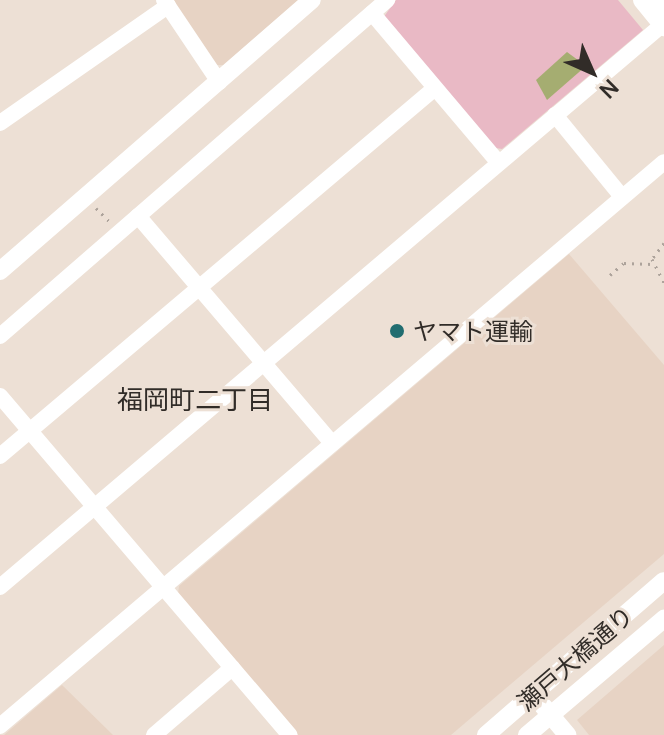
<!DOCTYPE html>
<meta charset="utf-8">
<style>
body{margin:0}
#map{position:relative;width:664px;height:735px;overflow:hidden;background:#ede0d5;font-family:Manrope,"Noto Sans JP",sans-serif}
div>[style]{position:absolute}
.built>*{inset:0;background:#e7d3c4}
.green>*{inset:0;background:#e9b9c5}
.water>*{inset:0;background:#a5ad71}
.path>*{height:3px;margin-top:-1.5px;transform-origin:0;background:repeating-linear-gradient(90deg,#ada39b 0 2px,transparent 0 8px)}
.minor>*{height:16px;margin:-8px;padding:0 8px;transform-origin:8px;border-radius:8px;background:#fff}
.tertiary>*{height:18px;margin:-9px;padding:0 9px;transform-origin:9px;border-radius:9px;background:#fff}
.dots>*{width:22px;height:22px;translate:-50% -50%;box-sizing:border-box;border:4px solid #ede0d5;border-radius:50%}
span{translate:-50% -50%;white-space:nowrap;text-align:center;line-height:1.15;-webkit-text-stroke:6px #ede0d5;paint-order:stroke}
.poi-label{font-size:24px;color:#312c28}
.left{translate:0 -50%;text-align:left}
.street-label{font-size:24px;color:#312c28}
.neighbourhood-label{font-size:26px;color:#312c28}
.north{position:absolute;left:552px;top:32px;width:80px;height:80px;-webkit-text-stroke:6px #ede0d5;paint-order:stroke;rotate:135deg;font-size:22px;font-weight:700;line-height:32px;text-align:center;color:#312c28}
.north::after{content:'';display:block;margin:auto;width:28px;height:36px;background:#312c28;clip-path:polygon(50% 0,100% 100%,50% 72%,0 100%)}
</style>
<div id="map">
<div class="built">
<div style="clip-path:polygon(173px 0,298px 0,224px 65px,216px 65px)"></div>
<div style="clip-path:polygon(569px 254px,664px 365px,664px 554px,451px 735px,298px 735px,178px 594px,179px 586px)"></div>
<div style="clip-path:polygon(664px 645px,664px 735px,589px 735px,577px 720px)"></div>
<div style="clip-path:polygon(62px 685px,113px 735px,4px 735px)"></div>
</div>
<div class="green">
<div style="clip-path:polygon(396px 0,618px 0,643px 30px,502px 149px,496px 148px,383px 18px)"></div>
</div>
<div class="water">
<div style="clip-path:polygon(567px 52px,586px 66px,547px 100px,536px 80px)"></div>
</div>
<div class="path">
<div style="left:96px;top:208px;width:20px;rotate:45deg"></div>
<div style="left:664px;top:243px;width:20px;rotate:127deg"></div>
<div style="left:652px;top:259px;width:27px;rotate:63deg"></div>
<div style="left:610px;top:275px;width:18px;rotate:-41deg"></div>
<div style="left:624px;top:263px;width:28px;rotate:2deg"></div>
</div>
<div class="minor">
<div style="left:164px;top:0;width:99px;rotate:56.1deg"></div>
<div style="left:372px;top:13px;width:195px;rotate:49.8deg"></div>
<div style="left:555px;top:115px;width:106px;rotate:50.7deg"></div>
<div style="left:0;top:123px;width:205px;rotate:-34.9deg"></div>
<div style="left:138px;top:216px;width:299px;rotate:49.5deg"></div>
<div style="left:0;top:336px;width:513px;rotate:-40.97deg"></div>
<div style="left:0;top:396px;width:446px;rotate:49.5deg"></div>
<div style="left:0;top:456px;width:568px;rotate:-40.22deg"></div>
<div style="left:0;top:587px;width:868px;rotate:-40.33deg"></div>
<div style="left:0;top:726px;width:871px;rotate:-40.34deg"></div>
<div style="left:154px;top:735px;width:103px;rotate:-40.7deg"></div>
</div>
<div class="tertiary">
<div style="left:642px;top:0;width:35px;rotate:51deg"></div>
<div style="left:660px;top:0;width:6px;rotate:45deg"></div>
<div style="left:0;top:271px;width:413px;rotate:-41deg"></div>
<div style="left:543px;top:706px;width:38px;rotate:50deg"></div>
<div style="left:486px;top:735px;width:235px;rotate:-40.9deg"></div>
<div style="left:527px;top:735px;width:180px;rotate:-40.3deg"></div>
</div>
<div class="dots">
<div style="left:397px;top:331px;background:#216d70"></div>
</div>
<div class="poi-label">
<span class="left" style="left:413px;top:331px">ヤマト運輸</span>
</div>
<div class="street-label">
<span style="left:575px;top:658px;rotate:-41deg">瀬戸大橋通り</span>
</div>
<div class="neighbourhood-label">
<span style="left:195px;top:400px">福岡町二丁目</span>
</div>
<div class="north">N</div>
</div>
